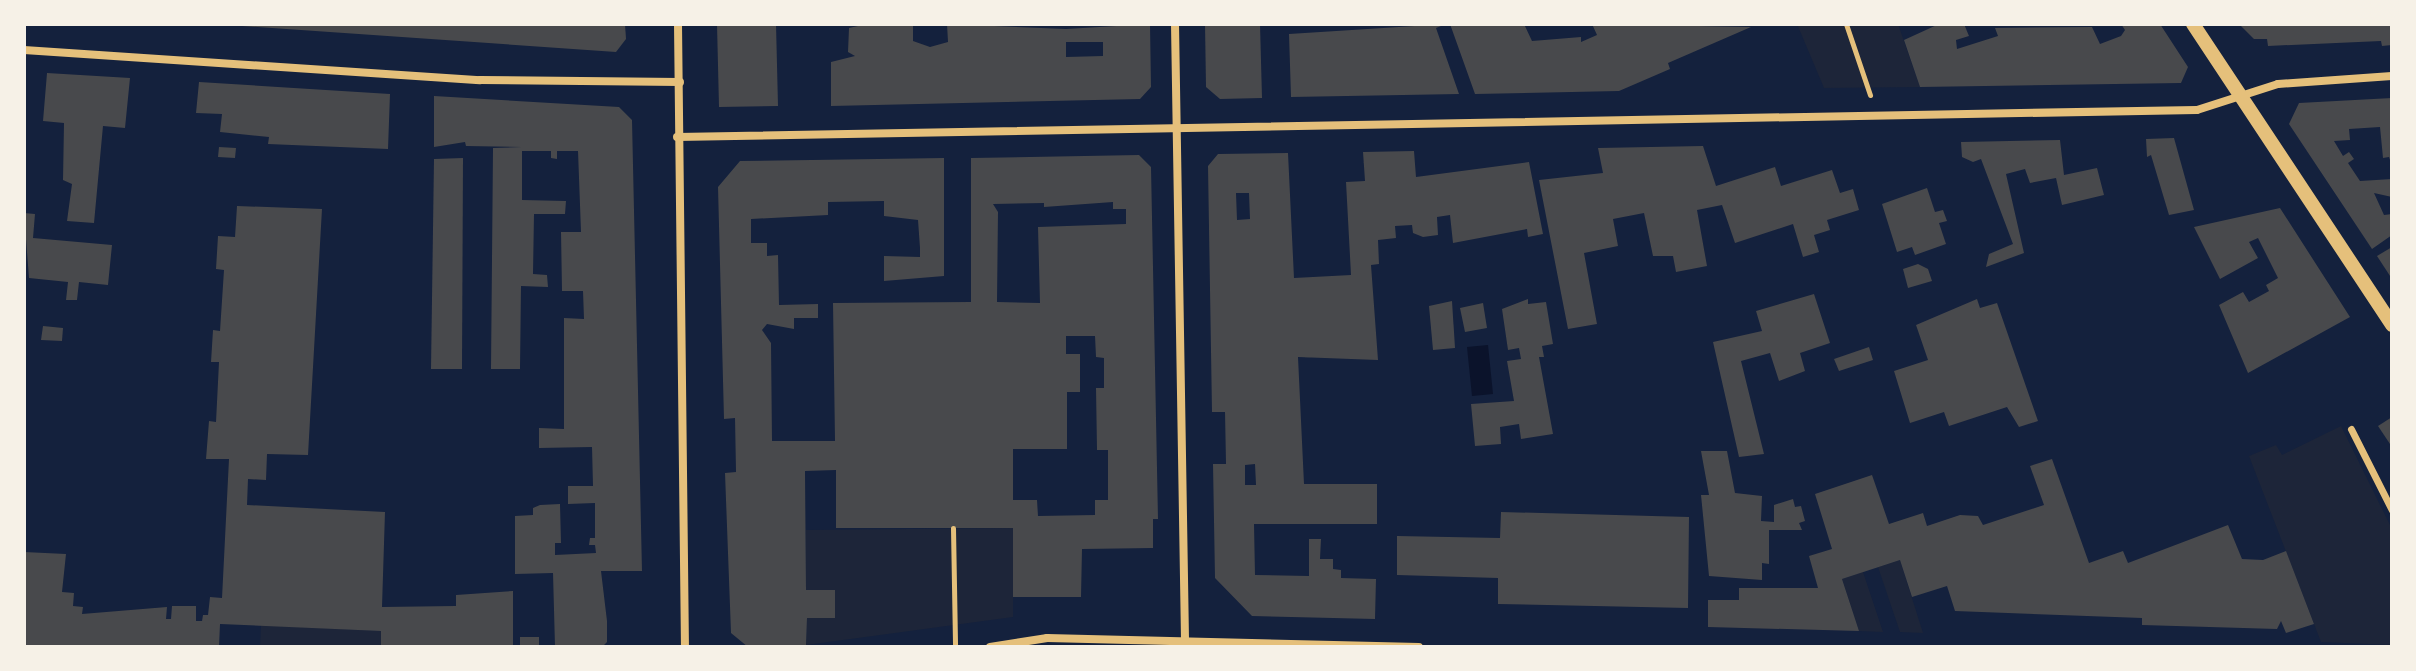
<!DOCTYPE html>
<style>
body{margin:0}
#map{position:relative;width:2416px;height:671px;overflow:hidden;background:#14213d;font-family:"Noto Serif",serif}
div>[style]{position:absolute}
.green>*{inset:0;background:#1d2539}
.water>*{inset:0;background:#0b132b}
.building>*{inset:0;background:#48494c}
.path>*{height:5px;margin:-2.5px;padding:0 2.5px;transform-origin:2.5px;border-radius:2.5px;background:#e5c07b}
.pedestrian>*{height:7px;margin:-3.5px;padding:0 3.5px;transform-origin:3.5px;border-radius:3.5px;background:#e5c07b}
.minor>*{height:8px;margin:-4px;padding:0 4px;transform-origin:4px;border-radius:4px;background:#e5c07b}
.tertiary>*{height:14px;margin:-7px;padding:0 7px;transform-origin:7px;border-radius:7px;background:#e5c07b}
span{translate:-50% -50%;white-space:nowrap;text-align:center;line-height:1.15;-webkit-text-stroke:7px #f6f1e7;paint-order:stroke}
.frame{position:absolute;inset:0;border:26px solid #f6f1e7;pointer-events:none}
</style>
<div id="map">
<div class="green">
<div style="clip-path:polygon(1797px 24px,1898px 24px,1920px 87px,1824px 88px)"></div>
<div style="clip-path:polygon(2341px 426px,2392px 529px,2392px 645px,2321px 642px,2249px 456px,2276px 445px,2282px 455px)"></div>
<div style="clip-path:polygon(1013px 528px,1013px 617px,806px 645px,807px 618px,835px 617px,835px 590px,806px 590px,806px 530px)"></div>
<div style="clip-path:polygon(1900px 560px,1923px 633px,1900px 632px,1878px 567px)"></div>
<div style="clip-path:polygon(1863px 572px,1883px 632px,1859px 631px,1842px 579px)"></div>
<div style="clip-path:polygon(261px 625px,381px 631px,381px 647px,260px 647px)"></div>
</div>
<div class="water">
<div style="clip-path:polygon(1488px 345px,1493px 394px,1472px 396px,1467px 347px)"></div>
</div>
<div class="building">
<div style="clip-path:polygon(214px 24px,625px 24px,626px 39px,616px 52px)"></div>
<div style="clip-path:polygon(717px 24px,776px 24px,778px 106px,719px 107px)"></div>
<div style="clip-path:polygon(evenodd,867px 24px,913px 24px,913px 41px,930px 47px,948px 42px,947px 24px,1066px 29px,1150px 24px,1151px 87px,1140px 99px,831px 106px,831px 62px,855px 56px,848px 52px,849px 28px,867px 24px,1066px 42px,1103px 42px,1103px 56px,1066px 57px,1066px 42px)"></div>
<div style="clip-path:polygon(1205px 24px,1260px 24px,1262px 98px,1220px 99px,1206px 87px)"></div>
<div style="clip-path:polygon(1446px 24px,1436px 28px,1459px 94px,1291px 97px,1289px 34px)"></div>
<div style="clip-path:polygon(1450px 24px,1524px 24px,1532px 41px,1581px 37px,1581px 42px,1597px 35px,1592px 24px,1751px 27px,1668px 63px,1670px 69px,1619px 91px,1475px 94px)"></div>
<div style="clip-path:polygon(1939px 24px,1964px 24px,1969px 36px,1956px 40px,1957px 49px,1998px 36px,1995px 28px,2092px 27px,2100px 44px,2121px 36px,2125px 30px,2121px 24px,2160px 24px,2188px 67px,2181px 83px,1920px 87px,1904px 40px)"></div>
<div style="clip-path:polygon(2239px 24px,2392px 24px,2392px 45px,2382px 46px,2381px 41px,2268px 46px,2267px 39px,2254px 39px)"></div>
<div style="clip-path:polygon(47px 73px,130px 78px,125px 128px,103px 126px,94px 223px,67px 221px,72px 184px,63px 180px,64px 123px,43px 121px)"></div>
<div style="clip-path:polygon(199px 82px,390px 94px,388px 149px,268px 144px,269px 137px,220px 132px,222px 114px,196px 113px)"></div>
<div style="clip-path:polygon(434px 96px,619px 107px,632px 120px,642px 571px,601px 571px,607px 621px,607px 642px,602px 647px,555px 647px,553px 573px,515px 574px,515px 516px,533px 515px,533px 508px,540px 505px,560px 504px,561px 543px,555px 543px,555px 555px,596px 553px,595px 545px,589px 545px,590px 538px,595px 538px,595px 503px,568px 504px,568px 486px,593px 486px,592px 447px,539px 448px,539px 428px,564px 429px,564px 318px,584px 319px,583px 291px,562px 291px,561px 232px,581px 232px,578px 151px,557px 151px,557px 159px,551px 158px,551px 151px,522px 151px,522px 200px,566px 201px,565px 214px,534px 214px,533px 274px,547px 275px,548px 287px,521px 286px,520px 369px,491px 369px,493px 148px,522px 147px,466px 146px,465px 142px,434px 147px)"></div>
<div style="clip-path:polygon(2392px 98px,2392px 166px,2389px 157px,2383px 158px,2380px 127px,2349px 129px,2350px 140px,2334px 141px,2343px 156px,2349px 152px,2354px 159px,2348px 163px,2360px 181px,2392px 179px,2392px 197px,2374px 193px,2384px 215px,2392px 214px,2392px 235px,2372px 249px,2289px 124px,2299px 103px)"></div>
<div style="clip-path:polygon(2174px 138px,2194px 210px,2169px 215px,2151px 155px,2147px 157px,2146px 139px)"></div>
<div style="clip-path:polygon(2060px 140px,2064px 175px,2097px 168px,2104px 195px,2062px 205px,2056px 178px,2030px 183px,2025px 169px,2006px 174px,2024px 253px,1986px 267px,1989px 254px,2013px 244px,1981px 159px,1973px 162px,1962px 157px,1961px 142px)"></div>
<div style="clip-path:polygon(1703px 146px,1716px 186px,1775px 167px,1781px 186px,1832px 170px,1840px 193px,1853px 189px,1859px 210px,1827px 220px,1830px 230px,1814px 235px,1819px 252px,1803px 257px,1793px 224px,1735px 243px,1722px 205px,1697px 210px,1707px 266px,1676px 272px,1673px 256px,1653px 256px,1644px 213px,1613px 219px,1618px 246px,1584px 253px,1597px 324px,1568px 329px,1539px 180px,1603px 173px,1598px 148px)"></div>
<div style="clip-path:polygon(219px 147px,236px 148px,235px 158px,218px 157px)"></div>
<div style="clip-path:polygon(evenodd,1414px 151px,1416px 177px,1529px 162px,1543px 234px,1528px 237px,1527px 229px,1453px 243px,1450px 215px,1437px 217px,1438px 235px,1423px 237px,1413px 233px,1412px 225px,1395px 226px,1396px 238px,1378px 240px,1379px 264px,1371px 265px,1378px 360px,1298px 357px,1304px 484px,1377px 484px,1377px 524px,1254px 524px,1255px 575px,1309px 576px,1309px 539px,1321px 539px,1320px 559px,1333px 559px,1333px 569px,1341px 570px,1341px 578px,1376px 579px,1375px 619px,1252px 616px,1215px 578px,1213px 464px,1226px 464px,1225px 412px,1212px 412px,1208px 166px,1218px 154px,1288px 153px,1294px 278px,1351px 275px,1346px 182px,1365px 181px,1363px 152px,1414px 151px,1236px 193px,1249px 193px,1250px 219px,1237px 220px,1236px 193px,1414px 151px,1255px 464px,1256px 485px,1245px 485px,1245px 465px,1255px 464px)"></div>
<div style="clip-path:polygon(evenodd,1139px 155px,1151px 167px,1158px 519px,1153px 519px,1153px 548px,1082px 549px,1081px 597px,1013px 597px,1013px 528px,836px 528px,836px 470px,805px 471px,806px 590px,835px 590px,835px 618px,807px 618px,806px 645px,794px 647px,748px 647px,731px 633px,725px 473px,736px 472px,735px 418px,724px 419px,718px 187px,740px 161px,944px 158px,944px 276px,884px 281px,884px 256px,920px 257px,920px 248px,918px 220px,884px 216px,884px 201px,828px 202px,828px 215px,751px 219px,751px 243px,767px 243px,767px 256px,778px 255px,779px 305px,818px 304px,818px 318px,794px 318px,794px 329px,767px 324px,762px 330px,771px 343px,772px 441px,835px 441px,833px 303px,971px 302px,971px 158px,1139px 155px,1113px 202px,1113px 209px,1126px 209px,1126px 224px,1038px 227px,1040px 303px,997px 302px,998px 212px,993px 204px,1044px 203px,1044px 207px,1113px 202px,1139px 155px,1066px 336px,1095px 336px,1096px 357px,1104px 358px,1104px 388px,1096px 388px,1097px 450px,1108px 450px,1108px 500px,1095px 500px,1095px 515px,1038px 516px,1037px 500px,1013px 500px,1013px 449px,1067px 449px,1067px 392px,1080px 392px,1080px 354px,1066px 354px,1066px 336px)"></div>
<div style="clip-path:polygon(463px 158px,462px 369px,431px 369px,434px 159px)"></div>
<div style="clip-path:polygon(1927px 188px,1935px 212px,1943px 210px,1947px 221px,1939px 223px,1946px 244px,1915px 255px,1912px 247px,1897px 252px,1882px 204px)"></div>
<div style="clip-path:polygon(237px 206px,322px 209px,308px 455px,267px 454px,266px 480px,248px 479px,247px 505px,385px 512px,382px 607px,456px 606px,456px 595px,513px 591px,513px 647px,381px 647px,381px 631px,220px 624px,219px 647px,24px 647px,24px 552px,66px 554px,62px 592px,74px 593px,73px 606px,83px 607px,82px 614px,167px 607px,166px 619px,171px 619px,172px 606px,196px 606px,196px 621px,202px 621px,203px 615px,208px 615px,210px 597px,222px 598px,229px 459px,206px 459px,209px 421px,216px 422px,219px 362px,211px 362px,213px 330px,220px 331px,224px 270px,216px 269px,218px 236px,235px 237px)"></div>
<div style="clip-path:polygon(2280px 208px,2350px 317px,2248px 373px,2219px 305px,2243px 292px,2249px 302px,2269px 291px,2266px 285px,2278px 278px,2258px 238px,2249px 242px,2258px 258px,2220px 279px,2194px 227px)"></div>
<div style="clip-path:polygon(24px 213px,35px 214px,33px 238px,112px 245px,108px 285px,79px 282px,77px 300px,66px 300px,68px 282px,29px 278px)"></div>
<div style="clip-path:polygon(2392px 247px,2392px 279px,2377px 256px)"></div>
<div style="clip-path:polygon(1918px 264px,1928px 269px,1932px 281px,1908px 288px,1903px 269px)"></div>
<div style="clip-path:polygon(1814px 294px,1830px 343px,1800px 353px,1805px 371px,1779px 381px,1770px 353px,1741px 361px,1764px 454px,1739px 457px,1713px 342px,1762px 331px,1756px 311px)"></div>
<div style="clip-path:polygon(1528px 299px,1528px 304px,1546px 302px,1553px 344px,1542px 346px,1544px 357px,1539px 357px,1553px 434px,1521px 439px,1519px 424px,1500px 427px,1501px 444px,1475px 446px,1471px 404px,1514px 401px,1507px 361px,1521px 359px,1519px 348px,1508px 350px,1502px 309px)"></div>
<div style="clip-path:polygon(1977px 299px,1980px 308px,1997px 303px,2038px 421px,2019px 427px,2007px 407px,1949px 426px,1944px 412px,1910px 423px,1894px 371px,1928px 360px,1916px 325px)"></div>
<div style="clip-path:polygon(1452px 301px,1455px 348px,1433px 350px,1429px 306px)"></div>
<div style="clip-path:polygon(1483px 303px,1487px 328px,1465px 332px,1460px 308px)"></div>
<div style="clip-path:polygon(43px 326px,63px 328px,62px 341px,41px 340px)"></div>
<div style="clip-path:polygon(1869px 347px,1873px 360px,1839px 371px,1834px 359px)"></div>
<div style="clip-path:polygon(2392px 417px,2392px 447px,2378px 426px)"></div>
<div style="clip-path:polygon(1701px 451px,1727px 451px,1735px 493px,1762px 496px,1761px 521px,1774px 522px,1774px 505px,1793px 499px,1795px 507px,1801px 506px,1805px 521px,1799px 523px,1802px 530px,1769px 530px,1769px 564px,1762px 563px,1762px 580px,1709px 576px,1701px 495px,1709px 495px)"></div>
<div style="clip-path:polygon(2052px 459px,2089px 563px,2123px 551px,2128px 563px,2228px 525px,2242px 559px,2263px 560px,2286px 551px,2314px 624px,2286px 633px,2281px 621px,2277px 629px,2142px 625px,2142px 618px,1955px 611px,1947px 586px,1912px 597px,1900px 560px,1842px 579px,1859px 631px,1708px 627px,1708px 600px,1739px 600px,1739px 588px,1818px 588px,1809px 556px,1832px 549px,1815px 494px,1872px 475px,1889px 524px,1923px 513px,1927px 526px,1960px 515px,1978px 516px,1983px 525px,2044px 505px,2030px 466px)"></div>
<div style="clip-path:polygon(1501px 512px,1689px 517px,1688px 608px,1498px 604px,1498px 578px,1397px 575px,1397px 536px,1500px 538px)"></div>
<div style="clip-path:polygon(520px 637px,539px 637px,539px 647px,520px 647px)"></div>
</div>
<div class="path">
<div style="left:1846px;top:24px;width:75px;rotate:71.3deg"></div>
<div style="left:953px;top:528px;width:119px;rotate:89deg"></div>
</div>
<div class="pedestrian">
<div style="left:2351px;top:429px;width:91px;rotate:63.2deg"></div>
</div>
<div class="minor">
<div style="left:678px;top:24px;width:623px;rotate:89.36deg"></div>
<div style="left:1175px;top:24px;width:618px;rotate:89.07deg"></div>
<div style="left:24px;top:50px;width:457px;rotate:3.8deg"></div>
<div style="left:480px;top:80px;width:200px;rotate:0.6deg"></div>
<div style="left:677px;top:137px;width:1520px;rotate:-1.02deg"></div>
<div style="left:2197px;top:110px;width:85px;rotate:-17.8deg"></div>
<div style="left:2278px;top:84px;width:114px;rotate:-4deg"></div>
<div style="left:990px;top:647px;width:58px;rotate:-9deg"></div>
<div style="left:1047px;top:638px;width:372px;rotate:1.4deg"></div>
</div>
<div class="tertiary">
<div style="left:2193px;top:24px;width:361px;rotate:56.5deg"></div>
</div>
<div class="frame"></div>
</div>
